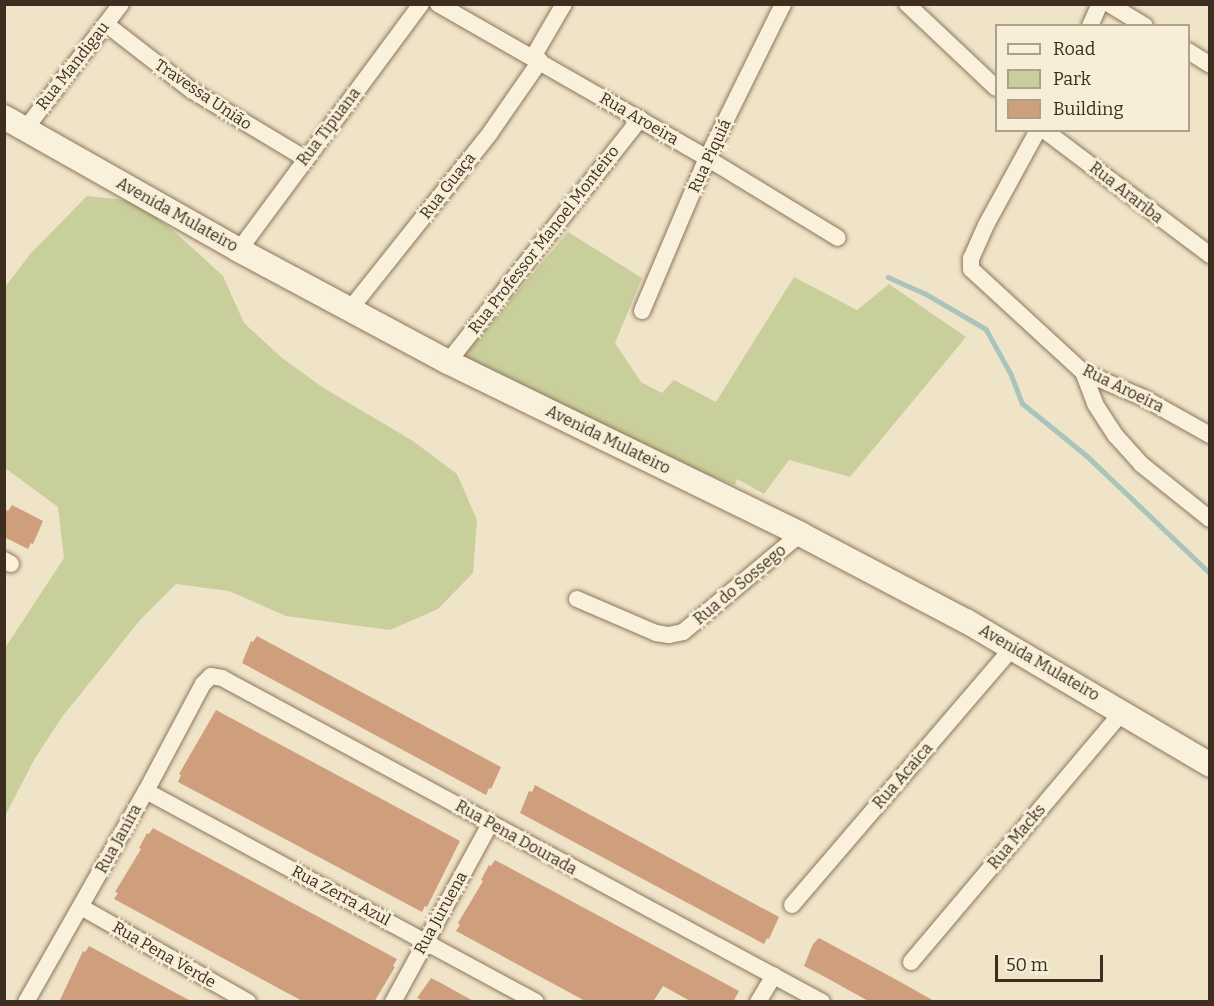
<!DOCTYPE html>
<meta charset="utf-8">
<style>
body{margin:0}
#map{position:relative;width:1214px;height:1006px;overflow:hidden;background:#f0e4c8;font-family:Bitter,serif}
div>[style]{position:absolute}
.green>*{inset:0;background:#c9cf9b}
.stream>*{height:4.5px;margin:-2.25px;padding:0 2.25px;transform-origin:2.25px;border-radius:2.25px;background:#a9c4bc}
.building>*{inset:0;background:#cf9f7d}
.roads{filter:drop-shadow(0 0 2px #8d765c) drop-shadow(0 0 2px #8d765c)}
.street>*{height:16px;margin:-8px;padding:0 8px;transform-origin:8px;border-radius:8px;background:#faf1dc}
.secondary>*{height:24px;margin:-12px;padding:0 12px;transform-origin:12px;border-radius:12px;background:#faf1dc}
span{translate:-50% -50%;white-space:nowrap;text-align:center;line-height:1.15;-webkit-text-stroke:5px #f7eed8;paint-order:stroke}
.street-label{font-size:16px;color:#3d2e20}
.frame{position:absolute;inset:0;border:6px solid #3d2e20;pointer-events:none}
.legend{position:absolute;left:995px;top:24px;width:195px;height:108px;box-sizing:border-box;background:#f7eed8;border:2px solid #ada18e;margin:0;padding:8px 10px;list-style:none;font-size:18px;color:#3d2e20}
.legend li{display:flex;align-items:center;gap:12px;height:30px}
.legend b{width:30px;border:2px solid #ada18e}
.scale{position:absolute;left:995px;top:955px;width:108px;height:27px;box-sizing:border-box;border:3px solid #3d2e20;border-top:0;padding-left:8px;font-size:18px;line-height:21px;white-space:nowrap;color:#3d2e20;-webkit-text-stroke:4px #f7eed8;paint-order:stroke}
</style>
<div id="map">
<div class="green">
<div style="clip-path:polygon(87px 196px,135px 201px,175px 232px,223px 276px,244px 323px,281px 357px,322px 387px,413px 441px,457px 474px,477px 520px,473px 573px,438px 609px,390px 630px,286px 616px,229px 591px,176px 584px,140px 620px,62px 717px,34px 760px,5px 816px,5px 648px,64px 558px,58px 507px,5px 468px,5px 287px,31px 253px)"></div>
<div style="clip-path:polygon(568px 232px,642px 278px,615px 343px,641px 382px,662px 393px,674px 380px,716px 402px,794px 277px,857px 310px,889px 284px,966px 337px,850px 477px,789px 460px,764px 494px,737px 479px,735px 485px,708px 475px,703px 481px,462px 358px)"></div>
</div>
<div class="stream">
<div style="left:888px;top:277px;width:42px;rotate:24.1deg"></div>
<div style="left:926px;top:294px;width:69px;rotate:30.3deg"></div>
<div style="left:986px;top:329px;width:51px;rotate:60.9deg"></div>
<div style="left:1011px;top:374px;width:31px;rotate:69deg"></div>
<div style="left:1022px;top:403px;width:82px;rotate:39.1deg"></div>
<div style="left:1086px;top:455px;width:171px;rotate:43.6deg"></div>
</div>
<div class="building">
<div style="clip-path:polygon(12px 505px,43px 521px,33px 544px,31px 543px,28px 549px,4px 537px,4px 509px,8px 511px)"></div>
<div style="clip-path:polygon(257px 636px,501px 767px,491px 789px,489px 788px,486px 795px,242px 663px,251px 641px,253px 642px)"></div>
<div style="clip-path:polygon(216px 710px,460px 841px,427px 907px,425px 906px,422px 912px,178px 782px,181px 775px,179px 774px)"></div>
<div style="clip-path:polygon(535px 785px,779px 917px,769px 939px,767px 938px,764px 944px,520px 813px,529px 791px,532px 792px)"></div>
<div style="clip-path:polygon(153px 828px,397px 959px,393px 966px,395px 967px,374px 1002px,304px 1002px,114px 899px,118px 893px,115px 892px,141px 849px,139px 848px,147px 833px,149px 834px)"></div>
<div style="clip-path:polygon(495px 860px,739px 991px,733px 1002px,692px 1002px,663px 986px,653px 1002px,587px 1002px,456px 931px,460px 925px,458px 923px,483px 881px,481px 880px,489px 865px,491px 866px)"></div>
<div style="clip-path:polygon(819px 938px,895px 979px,936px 1002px,870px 1002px,825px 977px,804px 966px,813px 944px)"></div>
<div style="clip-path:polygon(89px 946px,172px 991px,193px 1002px,59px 1002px,83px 951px,85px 952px)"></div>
<div style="clip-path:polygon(431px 978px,441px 983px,475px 1002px,425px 1002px,417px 998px)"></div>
</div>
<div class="roads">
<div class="street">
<div style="left:438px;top:4px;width:310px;rotate:29.8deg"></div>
<div style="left:707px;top:158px;width:153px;rotate:31.4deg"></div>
<div style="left:907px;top:4px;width:122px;rotate:43.3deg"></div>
<div style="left:1109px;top:4px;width:42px;rotate:31.4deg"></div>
<div style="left:106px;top:24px;width:108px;rotate:37.8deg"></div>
<div style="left:191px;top:90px;width:134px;rotate:31deg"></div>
<div style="left:1090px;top:26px;width:24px;rotate:-66deg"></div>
<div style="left:1188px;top:51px;width:26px;rotate:32deg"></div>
<div style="left:533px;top:57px;width:61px;rotate:-59.7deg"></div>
<div style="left:26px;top:128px;width:156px;rotate:-52.5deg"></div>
<div style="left:1038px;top:130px;width:108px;rotate:118.7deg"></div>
<div style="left:986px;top:225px;width:36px;rotate:114deg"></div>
<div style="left:971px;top:258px;width:11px;rotate:90deg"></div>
<div style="left:971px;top:269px;width:152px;rotate:42.6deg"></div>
<div style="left:1083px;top:372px;width:66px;rotate:23.1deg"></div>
<div style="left:1144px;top:398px;width:76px;rotate:29.3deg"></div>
<div style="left:1044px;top:130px;width:208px;rotate:37deg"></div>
<div style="left:239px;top:250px;width:306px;rotate:-53.5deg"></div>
<div style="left:351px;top:308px;width:223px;rotate:-51.5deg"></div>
<div style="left:490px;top:133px;width:88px;rotate:-55.2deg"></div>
<div style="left:642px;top:311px;width:166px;rotate:-67deg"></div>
<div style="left:707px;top:158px;width:172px;rotate:-63.7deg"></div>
<div style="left:448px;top:362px;width:310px;rotate:-51.7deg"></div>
<div style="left:1083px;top:372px;width:34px;rotate:69deg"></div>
<div style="left:1095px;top:404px;width:38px;rotate:57deg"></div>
<div style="left:1116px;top:436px;width:38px;rotate:48deg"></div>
<div style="left:1141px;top:464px;width:88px;rotate:38.6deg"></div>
<div style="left:4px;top:560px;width:8px;rotate:30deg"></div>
<div style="left:577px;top:599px;width:86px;rotate:23.3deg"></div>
<div style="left:656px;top:633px;width:13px;rotate:9deg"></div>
<div style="left:669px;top:635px;width:14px;rotate:-12deg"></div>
<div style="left:683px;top:632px;width:153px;rotate:-39.9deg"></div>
<div style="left:146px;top:791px;width:443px;rotate:28.4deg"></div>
<div style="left:792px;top:905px;width:340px;rotate:-49.4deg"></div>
<div style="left:81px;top:907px;width:192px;rotate:29.6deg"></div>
<div style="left:911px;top:962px;width:327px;rotate:-49.8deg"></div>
<div style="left:26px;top:1002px;width:243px;rotate:-60.4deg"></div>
<div style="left:146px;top:791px;width:121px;rotate:-62deg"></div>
<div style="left:203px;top:684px;width:11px;rotate:-45deg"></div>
<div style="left:211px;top:676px;width:11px;rotate:10deg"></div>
<div style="left:222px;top:678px;width:682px;rotate:28.37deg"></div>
<div style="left:393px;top:1002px;width:203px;rotate:-61.4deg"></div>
<div style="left:758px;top:1002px;width:31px;rotate:-59deg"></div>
</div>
<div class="secondary">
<div style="left:4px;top:117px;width:270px;rotate:29.5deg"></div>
<div style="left:239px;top:250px;width:237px;rotate:28.2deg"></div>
<div style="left:448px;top:362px;width:392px;rotate:26deg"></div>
<div style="left:800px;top:534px;width:187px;rotate:27.7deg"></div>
<div style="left:966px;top:621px;width:283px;rotate:30.5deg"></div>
</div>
</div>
<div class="street-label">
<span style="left:73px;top:66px;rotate:-52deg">Rua Mandigau</span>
<span style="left:203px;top:95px;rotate:34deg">Travessa União</span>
<span style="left:639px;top:119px;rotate:30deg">Rua Aroeira</span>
<span style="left:329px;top:127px;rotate:-53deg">Rua Tipuana</span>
<span style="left:710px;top:156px;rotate:-65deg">Rua Piquiá</span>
<span style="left:448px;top:186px;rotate:-52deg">Rua Guaça</span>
<span style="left:1126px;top:193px;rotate:38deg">Rua Arariba</span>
<span style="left:177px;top:215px;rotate:29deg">Avenida Mulateiro</span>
<span style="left:544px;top:240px;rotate:-52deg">Rua Professor Manoel Monteiro</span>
<span style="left:1123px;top:389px;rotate:26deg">Rua Aroeira</span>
<span style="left:608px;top:440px;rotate:26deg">Avenida Mulateiro</span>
<span style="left:740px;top:585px;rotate:-40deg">Rua do Sossego</span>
<span style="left:1039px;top:663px;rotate:30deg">Avenida Mulateiro</span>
<span style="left:903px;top:776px;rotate:-49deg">Rua Acaica</span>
<span style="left:1017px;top:837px;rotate:-50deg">Rua Macks</span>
<span style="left:516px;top:838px;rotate:29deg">Rua Pena Dourada</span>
<span style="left:119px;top:839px;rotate:-61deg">Rua Janira</span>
<span style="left:341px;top:896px;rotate:28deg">Rua Zerra Azul</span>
<span style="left:441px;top:913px;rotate:-61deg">Rua Juruena</span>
<span style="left:164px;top:955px;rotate:30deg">Rua Pena Verde</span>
</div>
<div class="frame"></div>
<ul class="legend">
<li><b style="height:8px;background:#faf1dc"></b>Road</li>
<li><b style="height:16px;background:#c9cf9b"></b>Park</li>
<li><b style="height:16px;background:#cf9f7d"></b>Building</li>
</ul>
<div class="scale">50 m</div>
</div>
